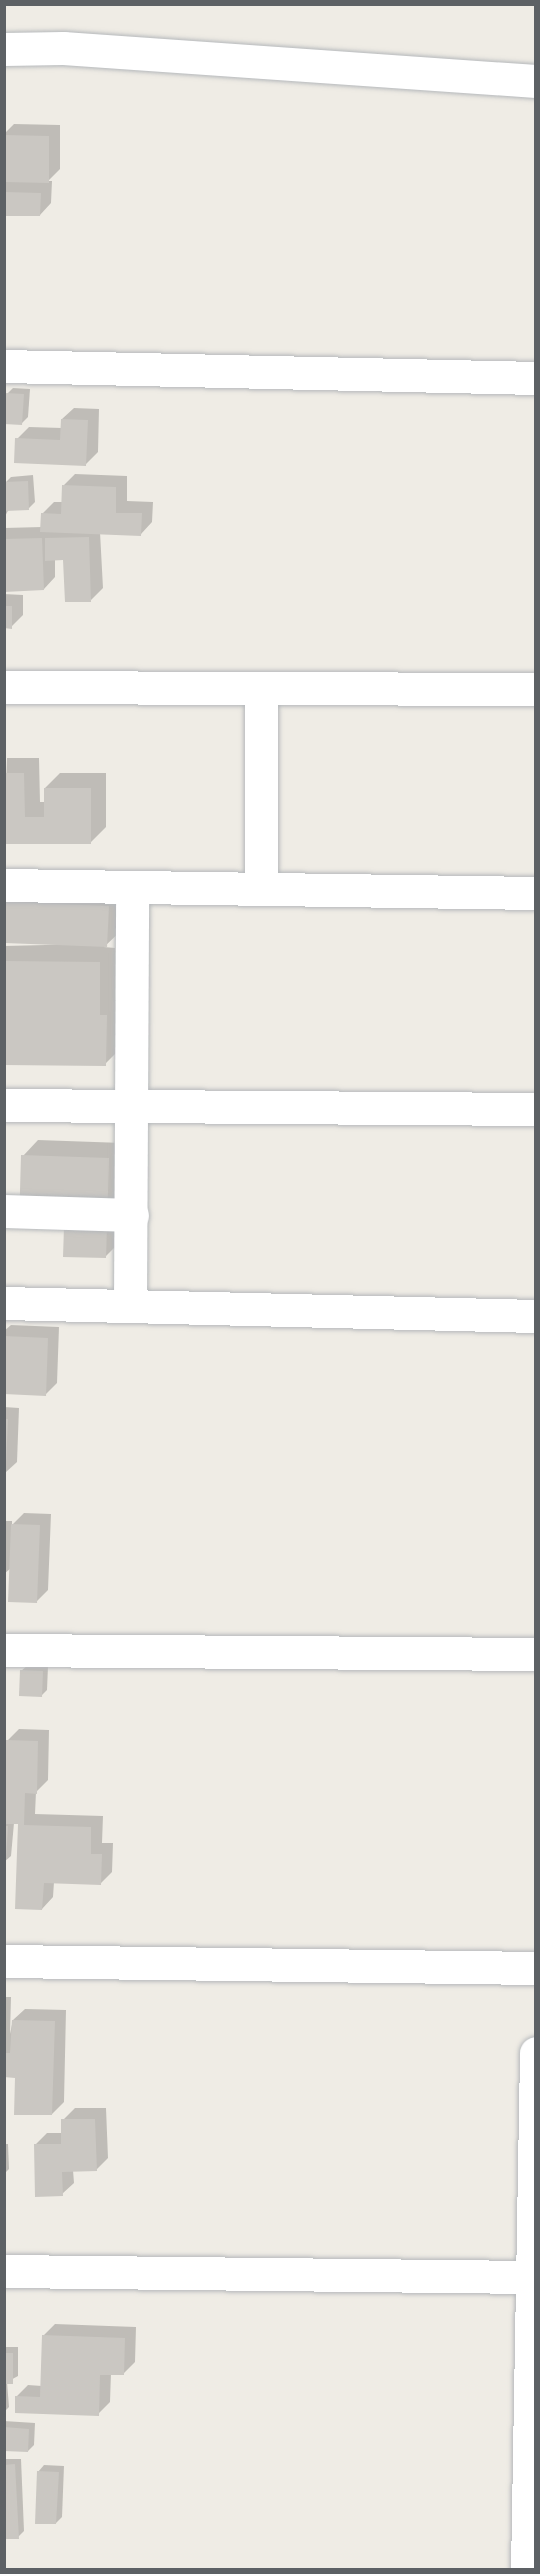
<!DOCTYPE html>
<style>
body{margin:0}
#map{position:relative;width:540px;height:2574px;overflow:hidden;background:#efece5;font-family:Arial,sans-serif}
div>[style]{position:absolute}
.shadow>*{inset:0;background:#0003}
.building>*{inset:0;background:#cac7c2}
.roads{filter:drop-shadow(0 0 2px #b5b8bb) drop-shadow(0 0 2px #b5b8bb)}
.street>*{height:33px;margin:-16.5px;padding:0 16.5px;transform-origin:16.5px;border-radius:16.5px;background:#fff}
span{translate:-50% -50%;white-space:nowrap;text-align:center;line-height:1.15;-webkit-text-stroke:6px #fff;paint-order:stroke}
.frame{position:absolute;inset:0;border:6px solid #5d6165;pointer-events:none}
</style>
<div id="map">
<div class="shadow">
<div style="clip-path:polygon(14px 124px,60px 125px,60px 169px,48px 181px,52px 181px,51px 203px,40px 215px,4px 214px,4px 134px)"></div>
<div style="clip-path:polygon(13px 388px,30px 389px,28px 417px,22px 423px,7px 394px)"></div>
<div style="clip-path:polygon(74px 408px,99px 409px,98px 452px,86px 464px,17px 439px,29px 427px,62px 428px,62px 419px)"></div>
<div style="clip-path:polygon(4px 427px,6px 427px,4px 452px)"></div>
<div style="clip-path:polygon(75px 474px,127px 476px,127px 501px,153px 502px,152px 522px,141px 534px,100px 532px,103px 588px,91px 600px,65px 558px,55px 559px,55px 577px,44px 589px,4px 590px,4px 528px,42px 527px,42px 514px,54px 502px,63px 502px,64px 485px)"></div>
<div style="clip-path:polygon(33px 475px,35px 502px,29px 508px,9px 509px,4px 518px,5px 483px,11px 477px)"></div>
<div style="clip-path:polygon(4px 594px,23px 595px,23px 615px,11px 627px,4px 627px)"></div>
<div style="clip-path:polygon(7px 758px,39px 758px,40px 802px,45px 802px,45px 788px,60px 773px,106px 773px,106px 827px,91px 842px,4px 843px)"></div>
<div style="clip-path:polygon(4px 886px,123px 891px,122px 930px,104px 947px,115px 948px,115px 1000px,122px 1000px,120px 1049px,105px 1064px,4px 1063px,4px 946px,87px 944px,4px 941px)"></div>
<div style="clip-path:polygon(38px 1140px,123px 1143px,121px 1241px,106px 1256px,66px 1225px,23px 1156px)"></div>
<div style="clip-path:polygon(11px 1325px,59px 1327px,57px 1383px,46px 1394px,4px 1393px,4px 1331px)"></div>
<div style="clip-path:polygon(4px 1407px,19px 1408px,17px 1462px,5px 1473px)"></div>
<div style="clip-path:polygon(24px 1513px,51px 1514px,48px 1590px,37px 1601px,11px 1568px,4px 1574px,4px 1521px,12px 1521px,12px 1525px)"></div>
<div style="clip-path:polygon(28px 1665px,48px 1666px,47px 1690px,41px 1696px,21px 1671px)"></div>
<div style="clip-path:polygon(19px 1729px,49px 1730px,48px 1780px,36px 1792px,35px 1814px,103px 1816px,102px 1843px,113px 1843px,112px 1872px,100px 1884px,54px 1882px,53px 1897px,42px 1909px,20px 1823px,14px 1823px,11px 1856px,4px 1862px,4px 1754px,7px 1741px)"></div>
<div style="clip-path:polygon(4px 1997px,11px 1997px,10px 2034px,13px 2020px,25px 2009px,66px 2010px,64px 2102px,52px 2114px,16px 2076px,4px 2076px)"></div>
<div style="clip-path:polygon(75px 2108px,106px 2108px,108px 2158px,96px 2170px,73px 2170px,74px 2183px,62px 2194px,35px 2145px,47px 2133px,63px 2133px,63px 2120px)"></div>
<div style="clip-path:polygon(4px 2144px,8px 2144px,9px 2169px,4px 2174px)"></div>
<div style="clip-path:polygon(55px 2324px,136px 2327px,135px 2362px,123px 2374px,111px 2373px,110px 2402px,98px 2414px,16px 2397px,28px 2385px,42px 2386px,43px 2336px)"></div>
<div style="clip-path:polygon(4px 2347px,18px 2347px,18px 2376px,7px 2382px,9px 2407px,4px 2412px)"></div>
<div style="clip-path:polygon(4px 2421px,35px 2423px,34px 2445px,28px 2451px,4px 2450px)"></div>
<div style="clip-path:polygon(4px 2459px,21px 2459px,24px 2531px,18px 2537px,4px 2538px)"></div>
<div style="clip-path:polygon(44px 2465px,64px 2466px,62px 2517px,56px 2523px,38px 2472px)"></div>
</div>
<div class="building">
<div style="clip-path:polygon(4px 135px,49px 136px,49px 183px,4px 182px)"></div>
<div style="clip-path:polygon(4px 192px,41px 193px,40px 216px,4px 216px)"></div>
<div style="clip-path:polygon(5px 393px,24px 394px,22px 425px,4px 424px)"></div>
<div style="clip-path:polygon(61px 419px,88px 420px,86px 466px,14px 463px,15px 438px,60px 440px)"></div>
<div style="clip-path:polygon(28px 481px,29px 510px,5px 511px,4px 482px)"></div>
<div style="clip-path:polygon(62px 485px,116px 487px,116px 513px,142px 513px,141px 536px,40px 532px,41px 513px,61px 514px)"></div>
<div style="clip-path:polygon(89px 537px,91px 602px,65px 602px,63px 560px,45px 561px,45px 538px)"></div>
<div style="clip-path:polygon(42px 538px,44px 590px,4px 592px,4px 539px)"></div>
<div style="clip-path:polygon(4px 606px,12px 606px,12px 629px,4px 628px)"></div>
<div style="clip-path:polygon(4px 773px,24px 773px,25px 817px,44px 817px,44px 788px,91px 788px,91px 844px,4px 844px)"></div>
<div style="clip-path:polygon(5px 902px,109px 906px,107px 947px,5px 943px)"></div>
<div style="clip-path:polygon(4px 961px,100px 962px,100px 1015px,107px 1015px,106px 1066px,4px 1065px)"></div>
<div style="clip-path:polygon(21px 1155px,109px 1158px,106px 1258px,63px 1257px,64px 1227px,19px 1226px)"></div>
<div style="clip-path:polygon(4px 1336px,48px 1338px,46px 1396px,4px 1394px)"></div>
<div style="clip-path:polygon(5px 1419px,8px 1419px,6px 1464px,5px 1464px)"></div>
<div style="clip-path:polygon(11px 1524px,40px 1525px,37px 1603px,8px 1602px)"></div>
<div style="clip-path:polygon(20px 1670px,43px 1671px,42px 1697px,19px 1696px)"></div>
<div style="clip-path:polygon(6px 1740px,38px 1741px,37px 1794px,25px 1793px,24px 1825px,91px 1827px,91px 1854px,102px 1854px,101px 1885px,44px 1883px,42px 1910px,15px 1909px,18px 1824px,4px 1824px)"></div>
<div style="clip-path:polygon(4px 1826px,8px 1826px,6px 1858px,4px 1858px)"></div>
<div style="clip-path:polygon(12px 2020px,55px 2021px,52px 2115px,14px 2115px,15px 2078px,4px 2077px,4px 2053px,10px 2053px)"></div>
<div style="clip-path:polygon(61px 2119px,95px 2119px,97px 2171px,62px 2172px,63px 2196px,35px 2197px,34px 2144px,61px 2144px)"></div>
<div style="clip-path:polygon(42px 2335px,125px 2338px,124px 2375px,100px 2375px,99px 2416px,15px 2413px,15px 2396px,40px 2397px)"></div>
<div style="clip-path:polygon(4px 2353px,13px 2353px,13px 2384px,4px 2384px)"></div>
<div style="clip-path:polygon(4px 2427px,29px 2429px,28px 2452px,4px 2451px)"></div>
<div style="clip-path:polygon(15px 2464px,19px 2539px,4px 2539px,4px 2465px)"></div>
<div style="clip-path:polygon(37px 2471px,59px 2472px,56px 2524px,35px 2524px)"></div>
</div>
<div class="roads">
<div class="street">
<div style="left:4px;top:49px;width:59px;rotate:-1deg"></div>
<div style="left:63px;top:48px;width:474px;rotate:4deg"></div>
<div style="left:4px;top:366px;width:532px;rotate:1.29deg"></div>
<div style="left:4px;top:687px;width:532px;rotate:0.22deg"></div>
<div style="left:261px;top:691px;width:197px;rotate:90deg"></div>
<div style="left:4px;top:885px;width:532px;rotate:0.86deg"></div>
<div style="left:4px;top:1105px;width:532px;rotate:0.43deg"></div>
<div style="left:4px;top:1211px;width:128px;rotate:1.8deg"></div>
<div style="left:4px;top:1303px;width:532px;rotate:1.4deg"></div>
<div style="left:130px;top:1305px;width:418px;rotate:-89.7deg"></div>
<div style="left:4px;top:1650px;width:532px;rotate:0.43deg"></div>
<div style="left:4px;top:1961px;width:532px;rotate:0.75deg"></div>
<div style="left:4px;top:2271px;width:532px;rotate:0.65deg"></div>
<div style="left:527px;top:2570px;width:517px;rotate:-89deg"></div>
</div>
</div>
<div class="frame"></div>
</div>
